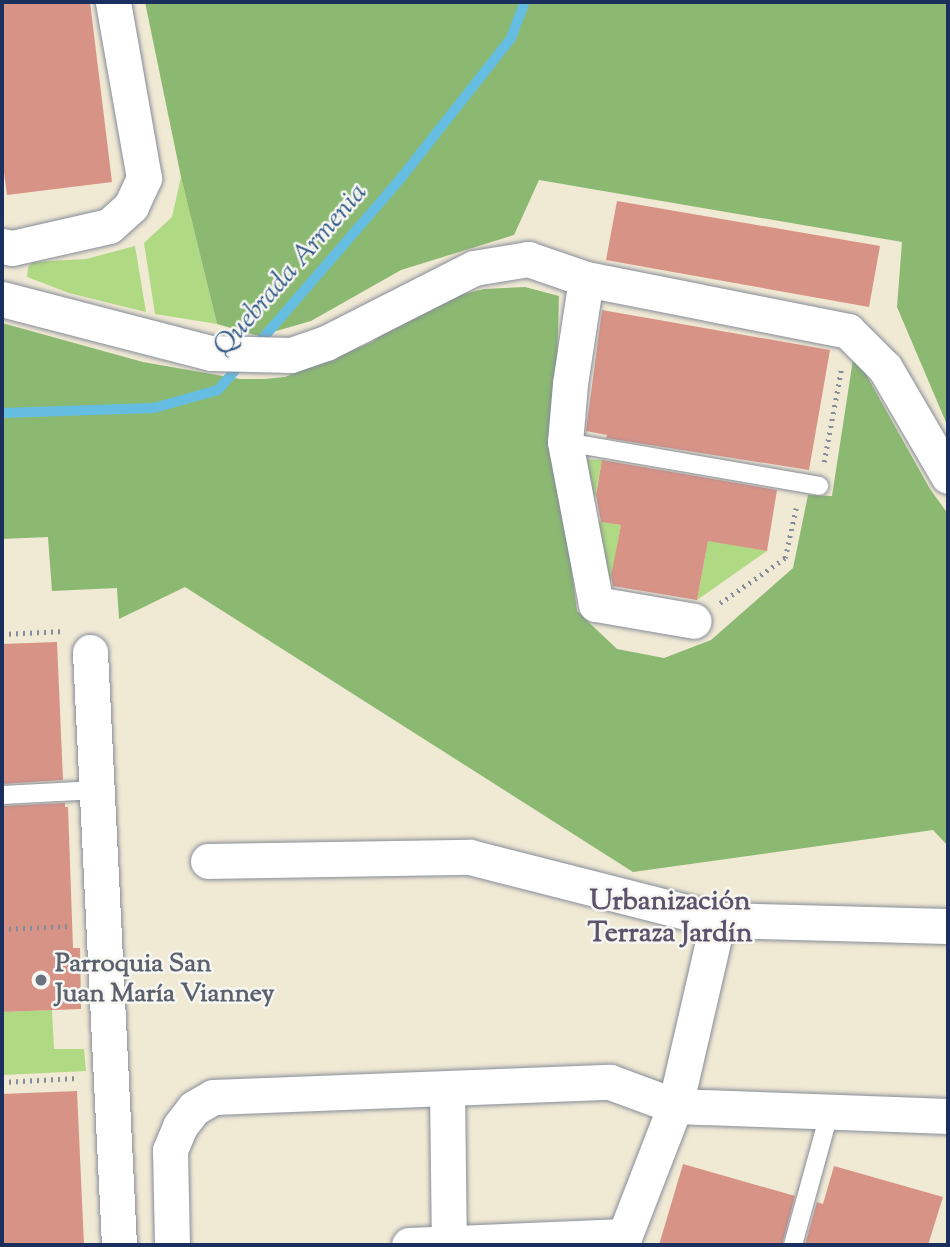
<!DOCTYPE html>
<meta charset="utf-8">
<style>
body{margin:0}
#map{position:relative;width:950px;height:1247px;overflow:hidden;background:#f0e9d4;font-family:"Sorts Mill Goudy",serif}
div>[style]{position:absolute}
.green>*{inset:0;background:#b0d984}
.forest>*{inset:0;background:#8cb972}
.stream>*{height:10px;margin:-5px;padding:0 5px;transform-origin:5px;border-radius:5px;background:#65bde2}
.building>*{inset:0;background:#d89387}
.path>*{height:4.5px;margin-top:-2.25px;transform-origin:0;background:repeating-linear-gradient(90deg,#868c99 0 2px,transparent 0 7px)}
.roads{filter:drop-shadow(0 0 2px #868c99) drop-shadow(0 0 2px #868c99)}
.service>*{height:18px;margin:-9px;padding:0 9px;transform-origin:9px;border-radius:9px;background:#fff}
.minor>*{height:35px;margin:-17.5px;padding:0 17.5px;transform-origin:17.5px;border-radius:17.5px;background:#fff}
.dots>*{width:19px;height:19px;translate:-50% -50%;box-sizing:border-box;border:4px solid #f6f6f2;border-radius:50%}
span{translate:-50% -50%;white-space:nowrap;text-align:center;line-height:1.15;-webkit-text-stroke:5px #f6f6f2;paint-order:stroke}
.worship-label{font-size:26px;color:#5b616d;font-weight:700}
.left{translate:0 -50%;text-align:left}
.water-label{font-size:28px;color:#315a86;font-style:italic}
.neighbourhood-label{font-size:28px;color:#5d526c;font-weight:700}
.frame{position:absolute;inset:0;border:4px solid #1b2f5e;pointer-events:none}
</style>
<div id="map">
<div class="green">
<div style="clip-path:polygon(181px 177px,217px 324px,155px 314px,144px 243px,172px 217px)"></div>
<div style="clip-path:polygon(135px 246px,146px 312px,69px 293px,27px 277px,28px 267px,33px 262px,86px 259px)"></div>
<div style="clip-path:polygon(575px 459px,602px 460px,591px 520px,621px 525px,610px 585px,599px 585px)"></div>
<div style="clip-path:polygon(708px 540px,767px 551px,697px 600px)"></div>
<div style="clip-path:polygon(52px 1010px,54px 1049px,84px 1049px,86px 1071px,2px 1075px,2px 1012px)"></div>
</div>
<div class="forest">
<div style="clip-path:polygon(145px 2px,948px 2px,948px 427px,897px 307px,902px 242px,539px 180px,514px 235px,401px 270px,311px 321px,259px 336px,217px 324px,181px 177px)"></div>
<div style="clip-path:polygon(525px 287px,559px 296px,555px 438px,577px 611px,617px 649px,664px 658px,711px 640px,793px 568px,808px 495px,832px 496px,854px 353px,930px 489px,948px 514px,948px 846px,933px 830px,633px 872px,185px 587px,119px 619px,117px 588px,52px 591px,48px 537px,2px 539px,2px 323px,143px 362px,240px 379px,264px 379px,285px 377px,372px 342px,412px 312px,447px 298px,484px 289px)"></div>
</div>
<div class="stream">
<div style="left:257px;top:345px;width:221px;rotate:-49.2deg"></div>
<div style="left:401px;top:178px;width:178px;rotate:-51.8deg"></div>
<div style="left:511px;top:38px;width:39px;rotate:-69deg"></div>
<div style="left:2px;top:413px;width:152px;rotate:-1.9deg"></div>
<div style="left:154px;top:408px;width:66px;rotate:-15.7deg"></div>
<div style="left:218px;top:390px;width:38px;rotate:-49deg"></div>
</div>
<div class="building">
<div style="clip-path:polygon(2px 2px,90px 2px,112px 182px,7px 195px,2px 157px)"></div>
<div style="clip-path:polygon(617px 201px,880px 246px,869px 307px,606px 260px)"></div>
<div style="clip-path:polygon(602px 310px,830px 350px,809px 470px,606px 438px,607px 435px,586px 431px)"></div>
<div style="clip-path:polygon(602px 460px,777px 490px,767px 551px,708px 541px,697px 600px,613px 586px,611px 576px,621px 525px,601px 522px,596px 495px)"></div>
<div style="clip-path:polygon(57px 642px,63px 780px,2px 784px,2px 644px)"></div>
<div style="clip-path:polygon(65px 803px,65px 807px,68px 807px,73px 948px,80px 948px,81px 1009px,2px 1012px,2px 806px)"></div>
<div style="clip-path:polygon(77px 1091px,84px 1245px,2px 1245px,2px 1094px)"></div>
<div style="clip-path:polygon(683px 1164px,795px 1196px,782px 1245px,659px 1245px)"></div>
<div style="clip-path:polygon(834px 1166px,943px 1197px,928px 1245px,805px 1245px,817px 1202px,823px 1204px)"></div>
</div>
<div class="path">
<div style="left:824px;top:462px;width:94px;rotate:-79.5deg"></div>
<div style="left:720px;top:603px;width:79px;rotate:-34.7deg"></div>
<div style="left:785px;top:558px;width:51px;rotate:-77.6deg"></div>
<div style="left:2px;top:634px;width:63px;rotate:-2.7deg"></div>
<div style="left:2px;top:929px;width:69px;rotate:-2.5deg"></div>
<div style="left:2px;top:1082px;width:75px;rotate:-3.1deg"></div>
</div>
<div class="roads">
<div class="service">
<div style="left:565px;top:442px;width:258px;rotate:9.8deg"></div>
<div style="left:2px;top:795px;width:95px;rotate:-3deg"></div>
<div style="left:793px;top:1245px;width:139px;rotate:-74.6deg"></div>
</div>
<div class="minor">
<div style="left:2px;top:246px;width:10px;rotate:11deg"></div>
<div style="left:12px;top:248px;width:99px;rotate:-12.8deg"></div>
<div style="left:109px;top:226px;width:30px;rotate:-42deg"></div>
<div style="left:131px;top:206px;width:31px;rotate:-65deg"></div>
<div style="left:144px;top:178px;width:179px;rotate:-100deg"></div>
<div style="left:586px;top:279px;width:106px;rotate:98.7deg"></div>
<div style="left:570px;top:384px;width:58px;rotate:94.9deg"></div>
<div style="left:565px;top:442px;width:165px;rotate:79.2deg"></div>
<div style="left:596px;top:604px;width:99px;rotate:9.8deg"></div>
<div style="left:2px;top:299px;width:216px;rotate:14.5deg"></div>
<div style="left:211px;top:353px;width:80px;rotate:1.4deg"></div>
<div style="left:291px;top:355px;width:37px;rotate:-19deg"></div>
<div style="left:326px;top:343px;width:166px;rotate:-26.9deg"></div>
<div style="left:474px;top:268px;width:55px;rotate:-9.5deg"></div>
<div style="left:528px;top:259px;width:61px;rotate:19deg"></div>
<div style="left:586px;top:279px;width:267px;rotate:11.2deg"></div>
<div style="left:848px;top:331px;width:52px;rotate:45deg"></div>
<div style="left:885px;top:368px;width:125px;rotate:59.7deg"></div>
<div style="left:90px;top:652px;width:594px;rotate:87.2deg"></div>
<div style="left:208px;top:861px;width:262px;rotate:-0.9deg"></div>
<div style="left:470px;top:857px;width:256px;rotate:14.3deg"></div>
<div style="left:718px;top:920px;width:191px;rotate:103deg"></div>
<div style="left:675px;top:1106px;width:149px;rotate:111.2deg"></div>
<div style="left:718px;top:920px;width:230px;rotate:1.5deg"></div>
<div style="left:447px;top:1089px;width:156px;rotate:89.3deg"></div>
<div style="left:172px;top:1245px;width:95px;rotate:-91.2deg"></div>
<div style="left:170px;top:1150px;width:26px;rotate:-67deg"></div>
<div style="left:180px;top:1126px;width:23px;rotate:-52deg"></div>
<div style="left:194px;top:1108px;width:22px;rotate:-30deg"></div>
<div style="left:213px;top:1097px;width:397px;rotate:-2.2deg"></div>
<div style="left:610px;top:1082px;width:69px;rotate:20.3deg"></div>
<div style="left:675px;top:1106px;width:273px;rotate:2.1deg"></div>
<div style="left:409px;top:1245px;width:215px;rotate:-2.4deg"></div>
</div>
</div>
<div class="dots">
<div style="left:41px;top:980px;background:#6b7280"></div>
</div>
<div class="worship-label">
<span class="left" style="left:55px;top:980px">Parroquia San<br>Juan María Vianney</span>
</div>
<div class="water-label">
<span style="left:291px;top:270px;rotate:-49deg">Quebrada Armenia</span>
</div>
<div class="neighbourhood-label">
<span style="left:670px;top:918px">Urbanización<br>Terraza Jardín</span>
</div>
<div class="frame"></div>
</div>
